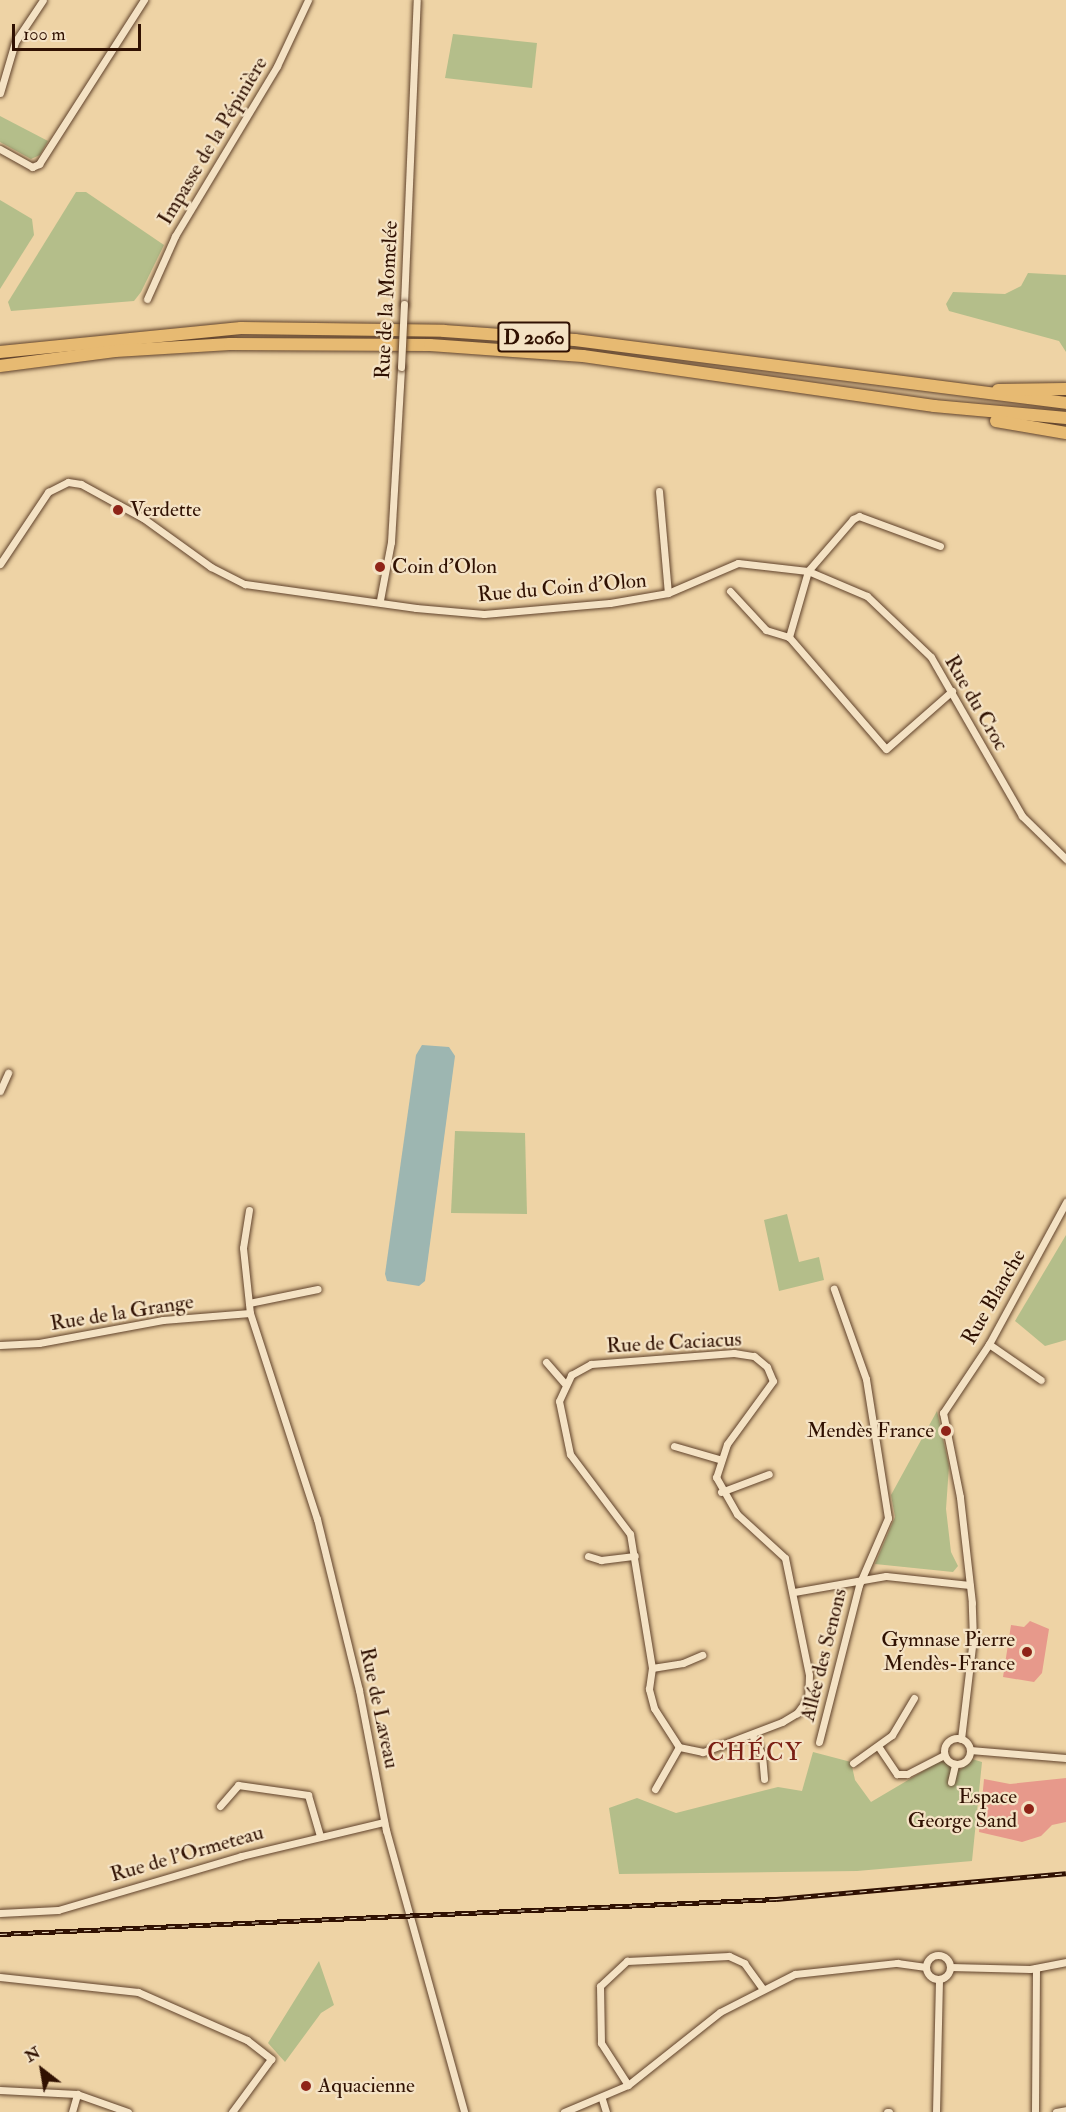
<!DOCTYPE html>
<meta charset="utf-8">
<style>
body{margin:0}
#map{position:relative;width:1066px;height:2112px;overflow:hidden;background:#eed3a5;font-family:"IM FELL Double Pica",serif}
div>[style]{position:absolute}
.green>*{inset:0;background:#b4be8a}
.water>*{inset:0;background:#9db6b1}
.building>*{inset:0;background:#e7998b}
.roads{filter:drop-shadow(0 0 2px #60422b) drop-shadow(0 0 2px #60422b)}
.minor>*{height:7px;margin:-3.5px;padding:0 3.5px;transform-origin:3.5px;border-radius:3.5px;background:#f4e2c4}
.minor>.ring{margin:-3.5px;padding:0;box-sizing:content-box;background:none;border:7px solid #f4e2c4;border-radius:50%}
.trunk>*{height:12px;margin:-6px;padding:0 6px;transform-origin:6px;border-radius:6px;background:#e7ba72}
.rail>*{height:4.5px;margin-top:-2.25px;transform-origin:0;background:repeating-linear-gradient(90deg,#f4e2c4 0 7px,#301102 0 14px);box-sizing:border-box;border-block:2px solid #301102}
.bridges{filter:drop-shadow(0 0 2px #60422b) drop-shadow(0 0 2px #60422b)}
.minor-bridge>*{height:7px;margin:-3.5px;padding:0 3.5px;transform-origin:3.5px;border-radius:3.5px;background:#f4e2c4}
.dots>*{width:16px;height:16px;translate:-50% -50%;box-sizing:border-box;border:3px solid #f4e2c4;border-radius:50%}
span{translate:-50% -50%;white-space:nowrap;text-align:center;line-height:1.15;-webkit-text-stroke:4.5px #f4e2c4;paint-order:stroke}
.shield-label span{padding:2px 4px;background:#f4e2c4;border:2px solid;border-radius:4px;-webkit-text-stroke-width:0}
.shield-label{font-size:20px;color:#301102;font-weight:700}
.street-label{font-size:21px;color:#301102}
.poi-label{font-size:21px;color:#301102}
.left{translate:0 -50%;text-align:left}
.right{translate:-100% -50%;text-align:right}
.quarter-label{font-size:24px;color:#7a1f14;letter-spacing:1.5px}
.north{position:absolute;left:12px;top:2040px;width:60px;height:60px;-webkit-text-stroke:4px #f4e2c4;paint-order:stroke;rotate:329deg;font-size:16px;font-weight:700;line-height:24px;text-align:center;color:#301102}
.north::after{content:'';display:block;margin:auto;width:21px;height:27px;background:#301102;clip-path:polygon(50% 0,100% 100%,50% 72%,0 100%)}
.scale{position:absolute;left:12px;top:24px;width:129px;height:27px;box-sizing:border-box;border:3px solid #301102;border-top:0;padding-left:8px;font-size:18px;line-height:21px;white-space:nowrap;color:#301102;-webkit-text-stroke:4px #f4e2c4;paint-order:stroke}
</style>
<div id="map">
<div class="green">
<div style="clip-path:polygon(453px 34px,537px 43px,532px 88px,445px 78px)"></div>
<div style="clip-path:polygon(0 116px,48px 141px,40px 155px,31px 159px,0 142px)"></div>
<div style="clip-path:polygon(76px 192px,86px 192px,164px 245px,141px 292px,134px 301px,11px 311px,8px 302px)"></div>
<div style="clip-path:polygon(0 200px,32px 219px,34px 235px,0 289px)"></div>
<div style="clip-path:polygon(1028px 273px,1066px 275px,1066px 352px,1059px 341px,949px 311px,946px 304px,953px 292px,1005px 294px,1021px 286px)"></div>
<div style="clip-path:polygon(455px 1131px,525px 1133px,527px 1214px,451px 1213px)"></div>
<div style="clip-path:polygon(787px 1214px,799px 1262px,819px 1257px,824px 1280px,779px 1291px,764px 1220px)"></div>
<div style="clip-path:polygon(1066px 1235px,1066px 1340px,1045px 1346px,1015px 1321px)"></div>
<div style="clip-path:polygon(937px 1411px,949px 1466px,946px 1509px,951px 1552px,958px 1566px,953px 1572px,875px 1564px,895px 1517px,891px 1495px)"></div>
<div style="clip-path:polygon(813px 1752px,851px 1762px,855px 1780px,871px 1802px,942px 1760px,960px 1770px,972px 1759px,982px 1762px,972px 1861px,857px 1871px,619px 1874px,609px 1808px,637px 1798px,676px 1813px,778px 1787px,802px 1791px)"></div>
<div style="clip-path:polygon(319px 1961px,334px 2005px,321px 2013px,285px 2062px,268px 2043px)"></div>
</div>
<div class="water">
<div style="clip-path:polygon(422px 1045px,449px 1047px,455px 1056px,425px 1281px,419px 1286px,387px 1281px,385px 1274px,416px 1055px)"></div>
</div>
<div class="building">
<div style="clip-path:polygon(1030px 1621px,1049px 1629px,1042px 1673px,1034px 1682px,1003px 1677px,1011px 1625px,1024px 1627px)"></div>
<div style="clip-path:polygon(1066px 1778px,1066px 1822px,1052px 1825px,1041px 1836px,1022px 1842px,979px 1832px,984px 1779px,1010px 1784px)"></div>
</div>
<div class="roads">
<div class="minor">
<div style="left:0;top:93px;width:53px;rotate:-73.6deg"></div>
<div style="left:15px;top:42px;width:50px;rotate:-56.3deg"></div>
<div style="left:0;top:149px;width:37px;rotate:29deg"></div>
<div style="left:32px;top:167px;width:8px;rotate:-23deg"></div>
<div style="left:39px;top:164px;width:195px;rotate:-57.4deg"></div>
<div style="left:147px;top:299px;width:69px;rotate:-66deg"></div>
<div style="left:175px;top:236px;width:198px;rotate:-59deg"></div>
<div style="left:277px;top:66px;width:73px;rotate:-64.8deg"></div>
<div style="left:404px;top:304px;width:304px;rotate:-87.6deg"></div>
<div style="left:659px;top:491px;width:102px;rotate:85deg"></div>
<div style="left:940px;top:546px;width:86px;rotate:-159.7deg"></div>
<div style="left:859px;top:516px;width:7px;rotate:153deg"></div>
<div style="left:853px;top:519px;width:69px;rotate:130.9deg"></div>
<div style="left:808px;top:571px;width:69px;rotate:106.1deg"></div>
<div style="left:789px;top:637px;width:148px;rotate:49.1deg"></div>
<div style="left:886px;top:749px;width:88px;rotate:-41.3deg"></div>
<div style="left:0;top:564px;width:87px;rotate:-56.3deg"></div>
<div style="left:48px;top:492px;width:22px;rotate:-27deg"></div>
<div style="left:68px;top:482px;width:13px;rotate:9deg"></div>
<div style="left:81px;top:484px;width:71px;rotate:28.7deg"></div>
<div style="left:143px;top:518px;width:84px;rotate:35.8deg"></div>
<div style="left:211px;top:567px;width:38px;rotate:27deg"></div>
<div style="left:245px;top:584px;width:173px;rotate:8deg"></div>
<div style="left:416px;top:608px;width:68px;rotate:5deg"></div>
<div style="left:484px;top:614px;width:126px;rotate:-5deg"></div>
<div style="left:610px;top:603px;width:59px;rotate:-9.8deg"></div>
<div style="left:668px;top:593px;width:76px;rotate:-23.2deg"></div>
<div style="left:738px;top:563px;width:70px;rotate:6.5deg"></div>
<div style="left:808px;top:571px;width:64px;rotate:23deg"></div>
<div style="left:867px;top:596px;width:88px;rotate:43.6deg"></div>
<div style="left:931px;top:657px;width:183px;rotate:60.2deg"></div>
<div style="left:1022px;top:816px;width:62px;rotate:44.3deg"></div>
<div style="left:730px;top:591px;width:53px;rotate:47.3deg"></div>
<div style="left:766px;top:630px;width:24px;rotate:17deg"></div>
<div style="left:380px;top:600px;width:59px;rotate:-79.3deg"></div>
<div style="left:391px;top:542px;width:175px;rotate:-86.7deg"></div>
<div style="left:0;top:1091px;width:20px;rotate:-66deg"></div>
<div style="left:249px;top:1210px;width:38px;rotate:99deg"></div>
<div style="left:243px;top:1248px;width:65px;rotate:83.9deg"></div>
<div style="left:250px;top:1313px;width:217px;rotate:72deg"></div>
<div style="left:317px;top:1519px;width:176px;rotate:76.2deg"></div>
<div style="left:359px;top:1690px;width:143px;rotate:79.1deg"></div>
<div style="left:386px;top:1830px;width:293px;rotate:74.5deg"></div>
<div style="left:249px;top:1303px;width:70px;rotate:-11.5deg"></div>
<div style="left:989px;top:1344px;width:63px;rotate:34.7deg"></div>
<div style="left:0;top:1345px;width:39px;rotate:-3deg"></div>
<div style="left:39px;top:1343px;width:126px;rotate:-10.5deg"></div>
<div style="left:163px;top:1320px;width:87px;rotate:-4.6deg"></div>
<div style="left:734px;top:1353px;width:20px;rotate:9deg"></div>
<div style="left:754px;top:1356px;width:17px;rotate:40deg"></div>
<div style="left:767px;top:1367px;width:15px;rotate:67deg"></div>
<div style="left:773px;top:1381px;width:78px;rotate:126.1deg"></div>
<div style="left:727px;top:1444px;width:35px;rotate:108deg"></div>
<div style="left:716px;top:1477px;width:43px;rotate:60.4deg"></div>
<div style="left:737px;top:1514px;width:65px;rotate:42.5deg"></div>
<div style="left:785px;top:1558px;width:119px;rotate:78.4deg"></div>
<div style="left:809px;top:1675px;width:23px;rotate:92deg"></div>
<div style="left:808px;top:1698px;width:19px;rotate:126deg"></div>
<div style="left:797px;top:1713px;width:17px;rotate:149deg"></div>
<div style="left:782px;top:1722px;width:85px;rotate:159.2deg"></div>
<div style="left:703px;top:1752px;width:25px;rotate:-168deg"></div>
<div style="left:679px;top:1747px;width:46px;rotate:-122.7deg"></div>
<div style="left:654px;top:1708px;width:20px;rotate:-105deg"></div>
<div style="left:649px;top:1689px;width:21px;rotate:-82deg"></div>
<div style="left:652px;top:1668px;width:136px;rotate:-99.3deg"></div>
<div style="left:630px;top:1534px;width:100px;rotate:-126.9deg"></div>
<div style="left:570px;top:1454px;width:54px;rotate:-101.7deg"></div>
<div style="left:559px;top:1401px;width:29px;rotate:-65deg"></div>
<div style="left:571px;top:1375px;width:23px;rotate:-29deg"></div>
<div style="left:591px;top:1364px;width:143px;rotate:-4.4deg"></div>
<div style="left:546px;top:1362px;width:28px;rotate:49deg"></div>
<div style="left:674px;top:1446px;width:47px;rotate:16.1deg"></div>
<div style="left:721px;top:1492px;width:51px;rotate:-20.6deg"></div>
<div style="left:588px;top:1556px;width:14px;rotate:17deg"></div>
<div style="left:601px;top:1560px;width:34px;rotate:-7deg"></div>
<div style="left:794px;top:1592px;width:93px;rotate:-9.9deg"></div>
<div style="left:886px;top:1576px;width:84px;rotate:6.1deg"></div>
<div style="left:652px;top:1668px;width:31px;rotate:-9deg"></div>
<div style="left:683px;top:1663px;width:21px;rotate:-23deg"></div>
<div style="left:752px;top:1735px;width:22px;rotate:63deg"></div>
<div style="left:762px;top:1755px;width:24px;rotate:85deg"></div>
<div class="ring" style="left:944px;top:1738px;width:19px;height:19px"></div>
<div style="left:961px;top:1739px;width:101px;rotate:-83.2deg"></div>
<div style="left:973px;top:1639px;width:36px;rotate:-92deg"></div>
<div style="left:972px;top:1603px;width:107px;rotate:-96.5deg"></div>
<div style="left:960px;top:1497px;width:86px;rotate:-101.4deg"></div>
<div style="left:943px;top:1413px;width:83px;rotate:-56.3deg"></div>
<div style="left:989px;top:1344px;width:162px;rotate:-61.5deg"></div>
<div style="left:819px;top:1742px;width:162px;rotate:-75.7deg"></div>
<div style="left:859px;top:1585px;width:73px;rotate:-66.6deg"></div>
<div style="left:888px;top:1518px;width:141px;rotate:-99deg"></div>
<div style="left:866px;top:1379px;width:96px;rotate:-109.6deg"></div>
<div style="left:878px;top:1746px;width:34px;rotate:56deg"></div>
<div style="left:897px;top:1774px;width:10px"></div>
<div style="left:907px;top:1774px;width:42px;rotate:-27.2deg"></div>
<div style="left:970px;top:1750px;width:96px;rotate:4.8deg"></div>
<div style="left:853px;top:1763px;width:48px;rotate:-35.7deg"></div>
<div style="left:892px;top:1735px;width:43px;rotate:-59.3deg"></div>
<div style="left:951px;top:1782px;width:18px;rotate:-77deg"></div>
<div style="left:655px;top:1789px;width:48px;rotate:-60.3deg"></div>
<div style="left:220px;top:1806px;width:28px;rotate:-49deg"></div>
<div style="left:238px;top:1785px;width:71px;rotate:8.1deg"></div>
<div style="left:308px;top:1795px;width:43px;rotate:73.7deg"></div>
<div style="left:0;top:1913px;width:58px;rotate:-3deg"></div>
<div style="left:58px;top:1910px;width:191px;rotate:-16.4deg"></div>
<div style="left:241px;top:1856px;width:147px;rotate:-13.4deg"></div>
<div class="ring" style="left:926px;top:1955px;width:17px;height:17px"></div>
<div style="left:950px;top:1967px;width:80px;rotate:1.4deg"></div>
<div style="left:1030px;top:1969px;width:37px;rotate:-11deg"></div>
<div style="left:0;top:1977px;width:139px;rotate:6.2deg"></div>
<div style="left:138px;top:1992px;width:119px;rotate:23.8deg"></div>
<div style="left:247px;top:2040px;width:31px;rotate:38deg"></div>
<div style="left:271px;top:2059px;width:66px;rotate:126.3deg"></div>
<div style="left:628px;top:2085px;width:50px;rotate:-122.7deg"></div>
<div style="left:601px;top:2043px;width:57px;rotate:-91deg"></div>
<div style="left:600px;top:1986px;width:37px;rotate:-43deg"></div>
<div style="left:627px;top:1961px;width:102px;rotate:-2.8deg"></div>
<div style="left:729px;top:1956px;width:17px;rotate:25deg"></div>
<div style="left:744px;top:1963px;width:31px;rotate:54deg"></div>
<div style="left:0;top:2090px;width:77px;rotate:3deg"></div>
<div style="left:77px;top:2094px;width:54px;rotate:19.4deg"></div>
<div style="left:602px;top:2099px;width:14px;rotate:73deg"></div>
<div style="left:72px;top:2112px;width:19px;rotate:-74deg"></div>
<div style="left:564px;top:2112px;width:69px;rotate:-22.9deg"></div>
<div style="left:628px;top:2085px;width:117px;rotate:-38.4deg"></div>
<div style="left:720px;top:2012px;width:84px;rotate:-26.9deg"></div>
<div style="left:795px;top:1974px;width:103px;rotate:-6.2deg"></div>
<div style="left:897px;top:1963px;width:29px;rotate:8deg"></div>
<div style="left:887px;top:2112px;width:2px"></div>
<div style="left:936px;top:2112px;width:133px;rotate:-88.7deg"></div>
<div style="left:1035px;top:2112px;width:144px;rotate:-89.6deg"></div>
<div style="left:1056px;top:2112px;width:10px;rotate:-11deg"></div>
</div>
<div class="trunk">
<div style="left:0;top:352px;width:242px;rotate:-5.7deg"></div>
<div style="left:241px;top:328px;width:203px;rotate:0.8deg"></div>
<div style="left:444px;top:331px;width:131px;rotate:3.9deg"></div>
<div style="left:575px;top:340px;width:495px;rotate:7.3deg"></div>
<div style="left:0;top:366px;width:116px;rotate:-7.4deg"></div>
<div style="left:115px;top:351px;width:115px;rotate:-3.5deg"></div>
<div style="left:230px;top:344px;width:200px;rotate:0.3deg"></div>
<div style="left:430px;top:345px;width:153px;rotate:4.1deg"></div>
<div style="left:583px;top:356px;width:355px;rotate:8.1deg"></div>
<div style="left:934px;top:406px;width:133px;rotate:5.2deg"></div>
<div style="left:998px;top:390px;width:68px;rotate:-0.8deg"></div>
<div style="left:996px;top:421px;width:71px;rotate:9.7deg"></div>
</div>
</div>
<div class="rail">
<div style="left:0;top:1934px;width:777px;rotate:-2.58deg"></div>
<div style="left:776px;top:1899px;width:291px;rotate:-5.1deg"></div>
</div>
<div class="bridges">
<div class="minor-bridge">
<div style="left:401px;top:367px;width:63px;rotate:-87.3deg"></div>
</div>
</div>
<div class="dots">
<div style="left:118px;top:510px;background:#8f2418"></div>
<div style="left:380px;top:567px;background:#8f2418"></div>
<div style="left:946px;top:1431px;background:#8f2418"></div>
<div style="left:1027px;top:1652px;background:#8f2418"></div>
<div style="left:1029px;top:1809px;background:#8f2418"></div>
<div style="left:306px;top:2086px;background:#8f2418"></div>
</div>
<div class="shield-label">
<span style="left:534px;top:337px">D 2060</span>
</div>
<div class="street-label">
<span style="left:213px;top:141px;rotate:-59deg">Impasse de la Pépinière</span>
<span style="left:387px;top:300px;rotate:-87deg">Rue de la Momelée</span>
<span style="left:562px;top:588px;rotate:-5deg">Rue du Coin d'Olon</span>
<span style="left:976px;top:703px;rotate:60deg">Rue du Croc</span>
<span style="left:994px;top:1297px;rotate:-60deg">Rue Blanche</span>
<span style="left:122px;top:1313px;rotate:-9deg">Rue de la Grange</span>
<span style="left:674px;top:1343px;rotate:-3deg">Rue de Caciacus</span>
<span style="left:824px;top:1655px;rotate:-76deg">Allée des Senons</span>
<span style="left:379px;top:1708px;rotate:78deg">Rue de Laveau</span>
<span style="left:187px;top:1854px;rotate:-16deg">Rue de l'Ormeteau</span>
</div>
<div class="poi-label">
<span class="left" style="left:130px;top:510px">Verdette</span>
<span class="left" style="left:392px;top:567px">Coin d'Olon</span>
<span class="right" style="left:934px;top:1431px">Mendès France</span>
<span class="right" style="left:1015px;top:1652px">Gymnase Pierre<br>Mendès-France</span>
<span class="right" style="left:1017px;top:1809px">Espace<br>George Sand</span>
<span class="left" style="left:318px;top:2086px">Aquacienne</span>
</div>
<div class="quarter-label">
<span style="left:755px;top:1753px">CHÉCY</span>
</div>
<div class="north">N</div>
<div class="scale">100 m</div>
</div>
